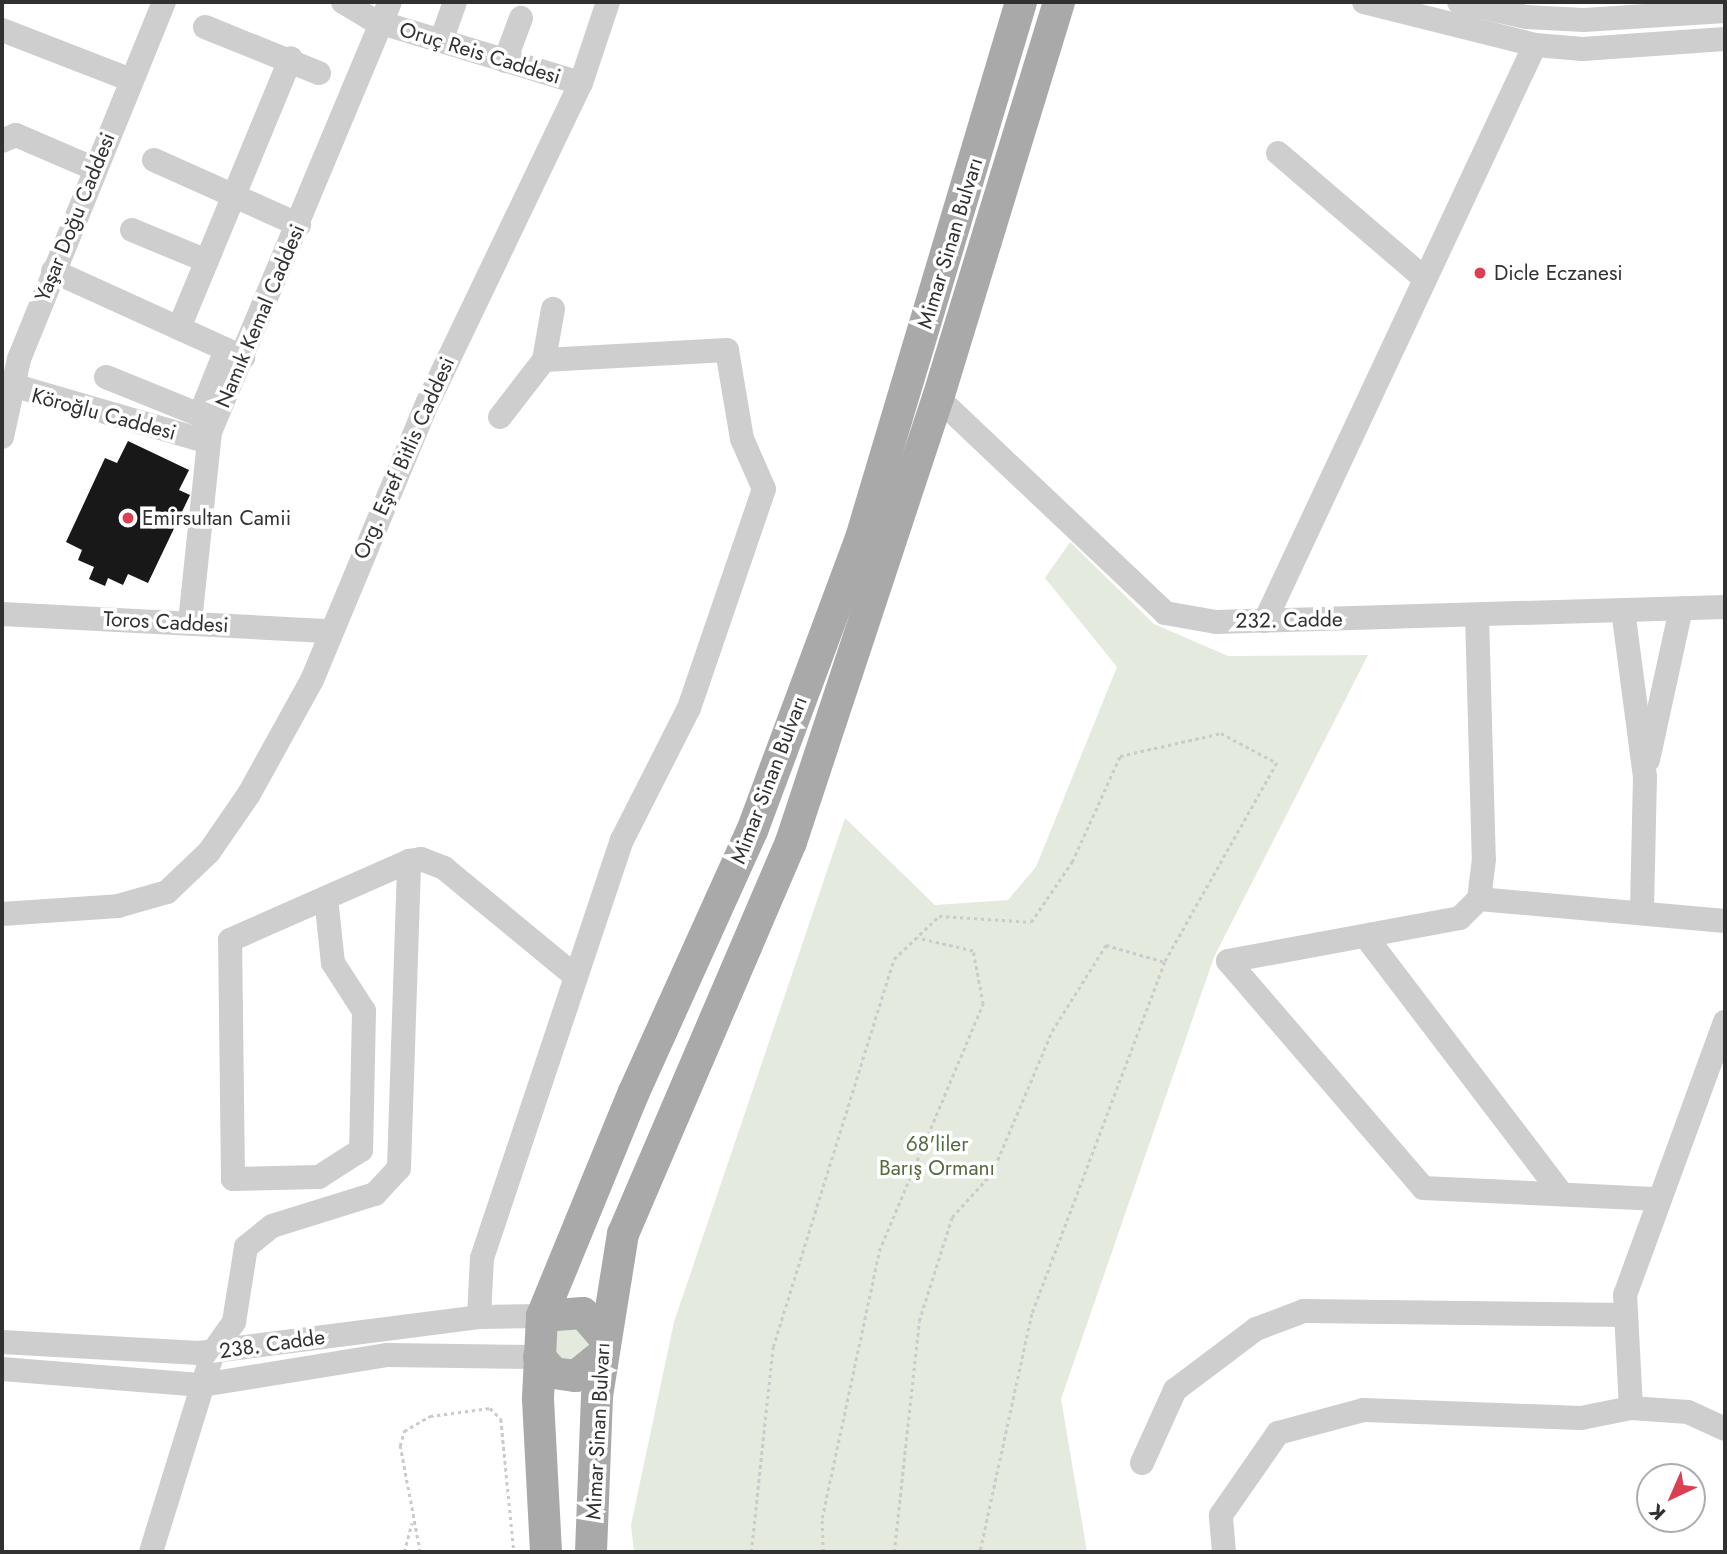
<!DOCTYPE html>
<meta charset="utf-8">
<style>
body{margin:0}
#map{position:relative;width:1727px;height:1554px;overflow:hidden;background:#fff;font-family:Jost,sans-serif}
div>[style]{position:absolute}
.green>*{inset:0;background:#e4eadd}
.building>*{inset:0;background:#181818}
.path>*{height:2.5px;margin-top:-1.25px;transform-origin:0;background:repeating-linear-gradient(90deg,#cbcbcb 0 3.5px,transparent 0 7px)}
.minor>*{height:24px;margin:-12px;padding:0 12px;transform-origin:12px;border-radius:12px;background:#cecece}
.major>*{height:32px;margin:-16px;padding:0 16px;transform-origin:16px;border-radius:16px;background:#a9a9a9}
.dots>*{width:19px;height:19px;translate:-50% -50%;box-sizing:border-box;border:4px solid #fff;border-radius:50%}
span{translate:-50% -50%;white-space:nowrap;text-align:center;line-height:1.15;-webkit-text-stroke:7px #fff;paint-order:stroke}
.street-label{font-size:21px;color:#313131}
.poi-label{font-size:21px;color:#313131}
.left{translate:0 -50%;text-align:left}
.park-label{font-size:21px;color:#566a40}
.frame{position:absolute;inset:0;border:4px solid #313131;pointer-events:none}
.north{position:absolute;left:1636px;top:1463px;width:70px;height:70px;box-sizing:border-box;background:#fff;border:2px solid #adadad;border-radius:50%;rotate:224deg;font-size:19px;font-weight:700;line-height:28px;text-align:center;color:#313131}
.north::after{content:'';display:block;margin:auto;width:24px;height:32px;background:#da4052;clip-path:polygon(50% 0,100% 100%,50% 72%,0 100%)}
</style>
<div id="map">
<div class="green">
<div style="clip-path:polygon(1070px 542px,1154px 624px,1228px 656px,1368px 655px,1214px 957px,1061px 1399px,1087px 1552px,634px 1552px,631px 1525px,674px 1322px,845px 818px,935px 905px,1008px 900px,1036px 867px,1117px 667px,1045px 578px)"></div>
<div style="clip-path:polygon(564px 1319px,591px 1341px,587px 1355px,559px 1363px,547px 1332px)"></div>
</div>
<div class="building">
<div style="clip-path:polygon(128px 441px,189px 470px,179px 490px,190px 495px,148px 583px,128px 574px,123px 585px,108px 578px,105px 586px,89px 579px,94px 567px,78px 560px,82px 550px,66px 542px,105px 458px,117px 463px)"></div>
</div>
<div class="path">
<div style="left:404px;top:1552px;width:30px;rotate:-75deg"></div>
<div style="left:420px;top:1552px;width:108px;rotate:-100.7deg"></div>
<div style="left:400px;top:1446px;width:16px;rotate:-75deg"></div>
<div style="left:404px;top:1431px;width:30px;rotate:-30deg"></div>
<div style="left:430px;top:1416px;width:61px;rotate:-7.6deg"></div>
<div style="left:490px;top:1408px;width:16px;rotate:45deg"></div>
<div style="left:501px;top:1419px;width:134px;rotate:84.4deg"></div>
<div style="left:751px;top:1552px;width:206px;rotate:-83.9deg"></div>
<div style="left:773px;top:1347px;width:406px;rotate:-72.7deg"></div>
<div style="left:894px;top:959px;width:62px;rotate:-43.7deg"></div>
<div style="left:939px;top:916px;width:92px;rotate:3.7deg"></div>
<div style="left:1031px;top:922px;width:73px;rotate:-55.7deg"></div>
<div style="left:1072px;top:862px;width:116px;rotate:-65.6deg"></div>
<div style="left:1120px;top:756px;width:104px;rotate:-12.8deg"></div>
<div style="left:1221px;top:733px;width:64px;rotate:28.2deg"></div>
<div style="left:1277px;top:763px;width:228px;rotate:119.4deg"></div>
<div style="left:1165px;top:962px;width:376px;rotate:110.7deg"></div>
<div style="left:1032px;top:1314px;width:244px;rotate:102.3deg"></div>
<div style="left:823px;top:1552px;width:34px;rotate:-92deg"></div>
<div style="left:822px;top:1518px;width:273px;rotate:-77.9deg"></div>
<div style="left:879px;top:1251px;width:268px;rotate:-67.2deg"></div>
<div style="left:983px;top:1004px;width:54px;rotate:-100.7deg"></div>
<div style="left:973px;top:951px;width:57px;rotate:-166.9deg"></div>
<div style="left:894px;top:1552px;width:232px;rotate:-83.8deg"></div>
<div style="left:919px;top:1321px;width:109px;rotate:-72.4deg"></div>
<div style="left:952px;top:1217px;width:59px;rotate:-47.7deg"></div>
<div style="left:992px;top:1173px;width:154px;rotate:-67.1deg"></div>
<div style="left:1052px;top:1031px;width:102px;rotate:-57.9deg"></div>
<div style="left:1106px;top:945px;width:61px;rotate:16.1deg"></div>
</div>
<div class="minor">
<div style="left:343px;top:2px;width:37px;rotate:31deg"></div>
<div style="left:375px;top:21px;width:215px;rotate:16.8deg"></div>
<div style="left:1364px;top:2px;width:176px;rotate:14.1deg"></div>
<div style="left:1535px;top:45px;width:48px;rotate:4.8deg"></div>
<div style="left:1583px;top:49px;width:142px;rotate:-4deg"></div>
<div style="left:1459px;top:2px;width:69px;rotate:12.6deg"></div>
<div style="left:1526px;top:17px;width:58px;rotate:3deg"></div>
<div style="left:1584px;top:20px;width:141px;rotate:-3.7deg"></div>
<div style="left:205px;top:27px;width:123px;rotate:22deg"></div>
<div style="left:2px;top:30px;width:138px;rotate:21.2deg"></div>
<div style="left:441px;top:41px;width:41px;rotate:-70.3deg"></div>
<div style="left:505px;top:61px;width:46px;rotate:-69.6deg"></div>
<div style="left:2px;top:141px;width:15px;rotate:-23deg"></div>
<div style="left:16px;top:135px;width:86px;rotate:23.3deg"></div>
<div style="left:1278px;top:153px;width:192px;rotate:40.6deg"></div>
<div style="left:154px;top:160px;width:159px;rotate:24.1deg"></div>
<div style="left:132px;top:230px;width:81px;rotate:22.5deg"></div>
<div style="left:53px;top:271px;width:209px;rotate:24.4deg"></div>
<div style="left:179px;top:328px;width:292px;rotate:-67.5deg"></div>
<div style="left:106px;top:377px;width:101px;rotate:22deg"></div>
<div style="left:200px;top:415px;width:70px;rotate:-68.2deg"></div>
<div style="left:2px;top:382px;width:215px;rotate:16.2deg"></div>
<div style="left:938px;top:398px;width:313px;rotate:43.4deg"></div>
<div style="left:1165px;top:613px;width:52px;rotate:10deg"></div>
<div style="left:1216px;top:622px;width:509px;rotate:-1.69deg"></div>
<div style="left:500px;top:417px;width:72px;rotate:-52.3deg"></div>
<div style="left:544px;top:360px;width:52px;rotate:-80deg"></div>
<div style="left:2px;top:437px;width:80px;rotate:-77.7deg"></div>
<div style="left:19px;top:359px;width:385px;rotate:-67.9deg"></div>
<div style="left:1623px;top:610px;width:168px;rotate:82.5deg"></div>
<div style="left:1645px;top:777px;width:136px;rotate:91.3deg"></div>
<div style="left:2px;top:614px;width:328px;rotate:3deg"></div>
<div style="left:1477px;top:615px;width:244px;rotate:88.4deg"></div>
<div style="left:1484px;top:859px;width:40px;rotate:97.1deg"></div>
<div style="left:1479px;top:899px;width:27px;rotate:135deg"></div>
<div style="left:1460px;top:918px;width:236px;rotate:169.5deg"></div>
<div style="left:1228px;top:961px;width:299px;rotate:49.3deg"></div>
<div style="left:1423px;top:1188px;width:236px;rotate:2.7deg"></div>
<div style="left:1265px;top:621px;width:636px;rotate:-64.89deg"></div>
<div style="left:190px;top:622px;width:191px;rotate:-84deg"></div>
<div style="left:210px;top:432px;width:466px;rotate:-67.3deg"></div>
<div style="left:1648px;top:760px;width:155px;rotate:-77.7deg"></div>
<div style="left:326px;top:898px;width:65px;rotate:83.9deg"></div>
<div style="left:333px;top:963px;width:57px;rotate:57.1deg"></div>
<div style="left:364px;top:1011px;width:139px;rotate:91.2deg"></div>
<div style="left:361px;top:1150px;width:50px;rotate:147.3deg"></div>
<div style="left:319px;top:1177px;width:86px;rotate:178.7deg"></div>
<div style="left:233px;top:1179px;width:239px;rotate:-90.7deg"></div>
<div style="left:230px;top:940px;width:196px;rotate:-23.8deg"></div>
<div style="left:409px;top:861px;width:12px;rotate:-9deg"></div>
<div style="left:421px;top:859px;width:25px;rotate:21deg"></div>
<div style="left:444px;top:868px;width:171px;rotate:39.5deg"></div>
<div style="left:1479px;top:899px;width:247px;rotate:5.1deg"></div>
<div style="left:2px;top:914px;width:116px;rotate:-3.9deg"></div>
<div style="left:118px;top:906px;width:51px;rotate:-15.9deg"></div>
<div style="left:167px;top:892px;width:58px;rotate:-43.6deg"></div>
<div style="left:209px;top:852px;width:70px;rotate:-55.4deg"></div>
<div style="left:249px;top:794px;width:130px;rotate:-61.1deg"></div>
<div style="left:312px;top:680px;width:301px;rotate:-67.4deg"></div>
<div style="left:428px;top:402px;width:354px;rotate:-64.4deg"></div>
<div style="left:581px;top:83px;width:85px;rotate:-71.6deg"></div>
<div style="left:1366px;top:937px;width:323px;rotate:52.7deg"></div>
<div style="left:479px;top:1317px;width:59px;rotate:-87.1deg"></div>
<div style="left:482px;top:1258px;width:441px;rotate:-71.5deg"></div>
<div style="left:622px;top:840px;width:148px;rotate:-63.1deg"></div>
<div style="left:689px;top:708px;width:231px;rotate:-71.1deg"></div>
<div style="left:764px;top:489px;width:55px;rotate:-113.7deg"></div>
<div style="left:742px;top:439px;width:90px;rotate:-99.6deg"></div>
<div style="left:727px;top:350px;width:183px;rotate:176.9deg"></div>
<div style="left:2px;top:1342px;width:197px;rotate:3.2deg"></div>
<div style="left:199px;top:1353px;width:282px;rotate:-7.3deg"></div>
<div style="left:479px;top:1317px;width:63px;rotate:-0.9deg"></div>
<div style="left:2px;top:1369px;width:201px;rotate:4.6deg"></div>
<div style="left:202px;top:1385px;width:188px;rotate:-9.2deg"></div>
<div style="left:388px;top:1355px;width:151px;rotate:0.8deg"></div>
<div style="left:1631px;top:1408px;width:113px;rotate:-93deg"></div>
<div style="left:1625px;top:1295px;width:291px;rotate:-69.9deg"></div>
<div style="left:1142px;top:1463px;width:80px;rotate:-65.7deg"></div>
<div style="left:1175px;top:1390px;width:101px;rotate:-37deg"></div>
<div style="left:1256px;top:1329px;width:51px;rotate:-20.6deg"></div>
<div style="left:1304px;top:1311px;width:322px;rotate:0.7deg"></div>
<div style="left:151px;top:1552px;width:209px;rotate:-72.8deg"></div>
<div style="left:213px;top:1352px;width:37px;rotate:-55deg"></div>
<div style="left:234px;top:1322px;width:76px;rotate:-80.9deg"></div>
<div style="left:246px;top:1247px;width:33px;rotate:-39deg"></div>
<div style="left:272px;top:1226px;width:108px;rotate:-17.3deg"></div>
<div style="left:375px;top:1194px;width:35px;rotate:-47deg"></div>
<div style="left:399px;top:1168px;width:307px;rotate:-88.1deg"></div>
<div style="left:1224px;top:1552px;width:37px;rotate:-95deg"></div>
<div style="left:1221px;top:1515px;width:100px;rotate:-55.2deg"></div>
<div style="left:1278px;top:1433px;width:89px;rotate:-15deg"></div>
<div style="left:1364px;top:1410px;width:217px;rotate:2.1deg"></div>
<div style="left:1581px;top:1418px;width:51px;rotate:-11.3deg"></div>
<div style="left:1631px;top:1408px;width:57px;rotate:4deg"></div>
<div style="left:1688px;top:1412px;width:41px;rotate:24.7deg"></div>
</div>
<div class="major">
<div style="left:542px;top:1316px;width:41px;rotate:-4.2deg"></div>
<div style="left:583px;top:1313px;width:30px;rotate:49deg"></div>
<div style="left:539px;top:1357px;width:22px;rotate:47deg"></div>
<div style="left:554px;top:1373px;width:22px;rotate:8deg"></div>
<div style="left:576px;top:1376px;width:32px;rotate:-39deg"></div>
<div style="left:546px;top:1552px;width:154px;rotate:-93deg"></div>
<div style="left:538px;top:1398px;width:82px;rotate:-87.2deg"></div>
<div style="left:542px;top:1316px;width:242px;rotate:-67.7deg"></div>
<div style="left:634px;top:1092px;width:286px;rotate:-65.7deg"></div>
<div style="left:752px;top:831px;width:313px;rotate:-69.6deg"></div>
<div style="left:861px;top:538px;width:559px;rotate:-73.38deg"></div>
<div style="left:591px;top:1552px;width:156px;rotate:-87.8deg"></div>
<div style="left:597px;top:1396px;width:164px;rotate:-80.9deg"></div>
<div style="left:623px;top:1234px;width:426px;rotate:-66.8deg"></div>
<div style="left:791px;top:842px;width:468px;rotate:-71.7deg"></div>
<div style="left:938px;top:398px;width:414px;rotate:-73deg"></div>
</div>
<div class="dots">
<div style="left:1480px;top:273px;background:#da4052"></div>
<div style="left:128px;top:518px;background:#da4052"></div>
</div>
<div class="street-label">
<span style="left:480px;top:53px;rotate:17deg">Oruç Reis Caddesi</span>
<span style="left:75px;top:217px;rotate:-68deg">Yaşar Doğu Caddesi</span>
<span style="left:950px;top:243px;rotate:-73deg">Mimar Sinan Bulvarı</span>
<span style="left:260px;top:316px;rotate:-67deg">Namık Kemal Caddesi</span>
<span style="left:104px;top:414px;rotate:15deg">Köroğlu Caddesi</span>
<span style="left:404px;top:458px;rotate:-66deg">Org. Eşref Bitlis Caddesi</span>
<span style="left:1289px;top:620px;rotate:-1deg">232. Cadde</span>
<span style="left:166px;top:622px;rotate:3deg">Toros Caddesi</span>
<span style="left:769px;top:780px;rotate:-69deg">Mimar Sinan Bulvarı</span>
<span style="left:272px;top:1344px;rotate:-8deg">238. Cadde</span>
<span style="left:598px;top:1431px;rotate:-87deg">Mimar Sinan Bulvarı</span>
</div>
<div class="poi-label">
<span class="left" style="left:1494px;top:273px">Dicle Eczanesi</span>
<span class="left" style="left:142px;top:518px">Emirsultan Camii</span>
</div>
<div class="park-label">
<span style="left:937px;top:1156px">68'liler<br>Barış Ormanı</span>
</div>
<div class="frame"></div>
<div class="north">K</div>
</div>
